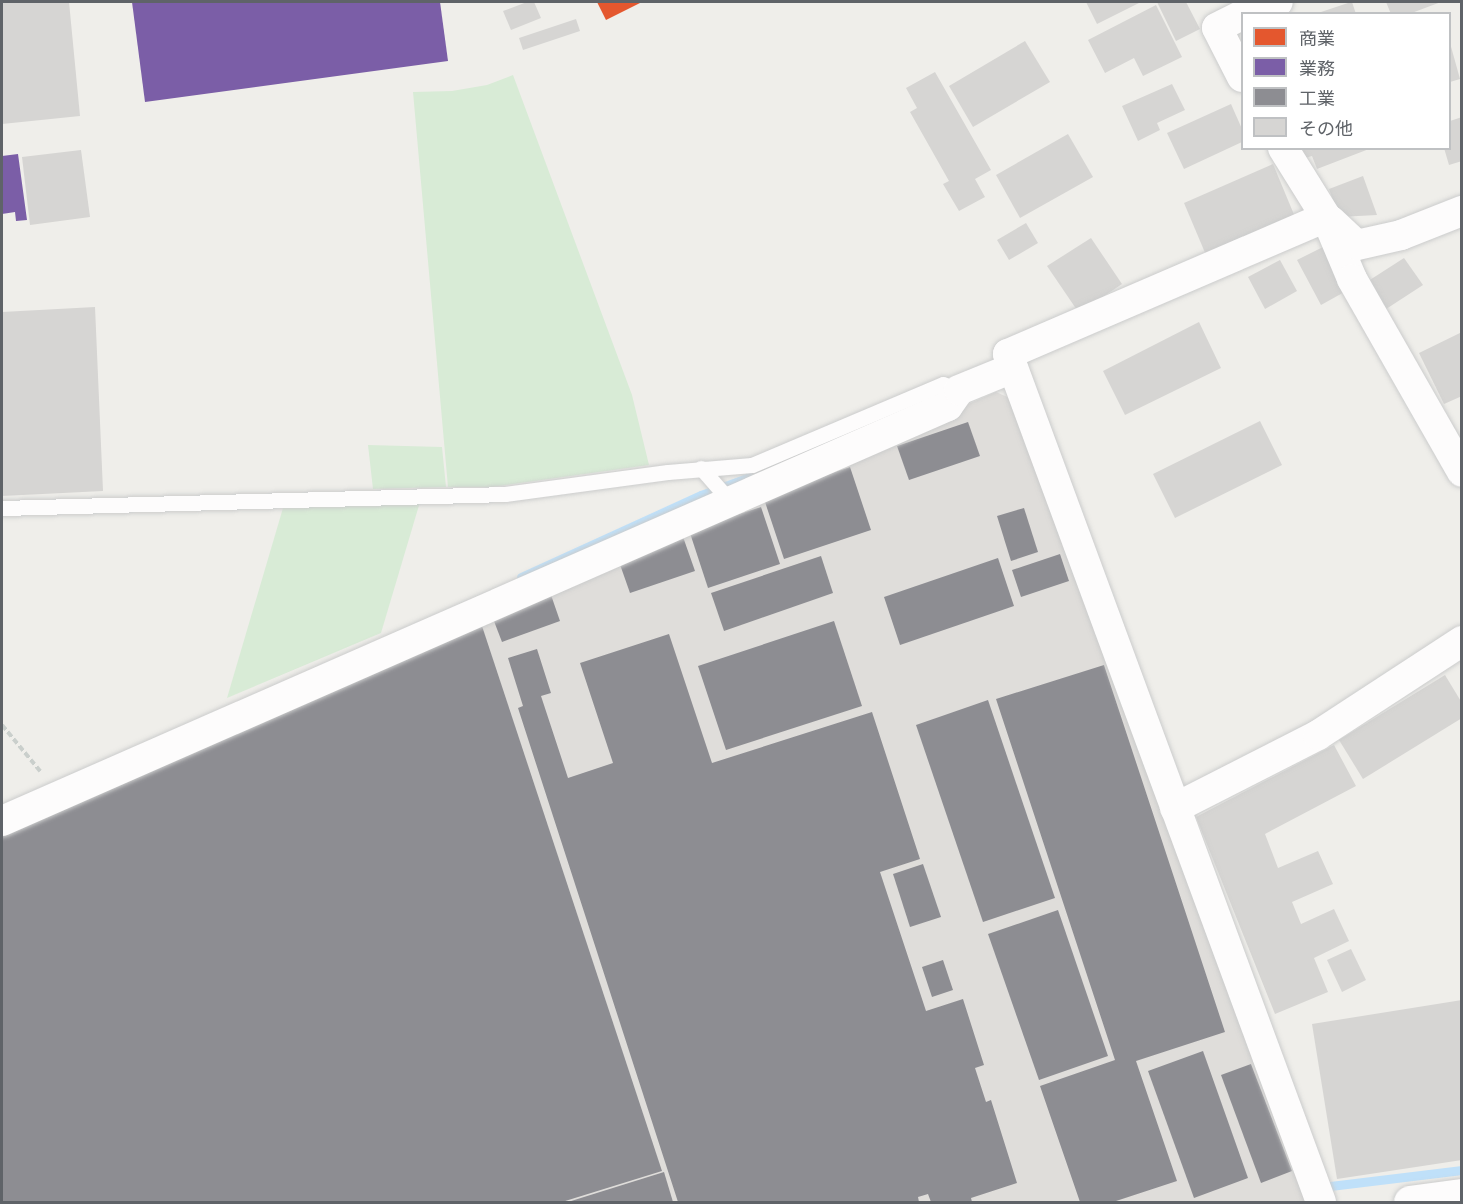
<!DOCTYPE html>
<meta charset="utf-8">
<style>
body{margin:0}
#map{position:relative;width:1463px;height:1204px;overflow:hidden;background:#efeeea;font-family:"Varela Round","Noto Sans JP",sans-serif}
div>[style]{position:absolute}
.industrial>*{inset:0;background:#dfddda}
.green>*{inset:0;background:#d8ebd6}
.shops>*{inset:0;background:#e4572e}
.offices>*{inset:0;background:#7b5ea7}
.industry>*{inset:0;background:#8d8d92}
.stream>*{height:9px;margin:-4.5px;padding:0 4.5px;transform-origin:4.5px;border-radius:4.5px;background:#bfe0f9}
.building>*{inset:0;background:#d6d5d3}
.path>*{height:4px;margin-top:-2px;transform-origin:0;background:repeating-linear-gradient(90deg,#cacfcc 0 6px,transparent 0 9px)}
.roads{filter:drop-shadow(0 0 2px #cbcccc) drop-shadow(0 0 2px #cbcccc)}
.service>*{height:15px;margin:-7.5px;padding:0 7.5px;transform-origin:7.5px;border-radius:7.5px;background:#fdfcfc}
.minor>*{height:30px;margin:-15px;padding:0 15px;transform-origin:15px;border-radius:15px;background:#fdfcfc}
.tertiary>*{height:33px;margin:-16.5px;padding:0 16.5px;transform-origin:16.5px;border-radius:16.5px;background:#fdfcfc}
span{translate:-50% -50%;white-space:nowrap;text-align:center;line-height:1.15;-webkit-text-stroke:6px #fff;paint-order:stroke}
.frame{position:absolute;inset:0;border:3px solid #5f6368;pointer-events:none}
.legend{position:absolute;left:1241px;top:12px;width:210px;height:138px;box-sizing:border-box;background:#fff;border:2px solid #bfc1c3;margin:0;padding:8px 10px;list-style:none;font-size:18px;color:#5f6368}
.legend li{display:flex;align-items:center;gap:12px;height:30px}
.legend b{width:30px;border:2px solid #bfc1c3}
</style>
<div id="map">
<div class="industrial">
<div style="clip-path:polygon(996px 392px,1014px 400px,1318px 1202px,2px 1202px,2px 827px)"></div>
</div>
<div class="green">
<div style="clip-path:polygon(513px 75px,632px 395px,649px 465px,492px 487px,448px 487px,413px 92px,452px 91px,487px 85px)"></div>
<div style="clip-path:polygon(368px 445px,442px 447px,446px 487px,373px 489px)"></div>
<div style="clip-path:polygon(420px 502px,381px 633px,227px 698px,283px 508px)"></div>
</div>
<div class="shops">
<div style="clip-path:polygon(597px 2px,642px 2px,606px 20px)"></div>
</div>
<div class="offices">
<div style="clip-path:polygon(132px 2px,440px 2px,448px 61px,145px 102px)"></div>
<div style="clip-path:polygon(18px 154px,27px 220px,16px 221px,15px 212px,2px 214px,2px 156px)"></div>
</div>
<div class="industry">
<div style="clip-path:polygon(968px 422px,980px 456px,909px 480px,897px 446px)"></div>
<div style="clip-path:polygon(850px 467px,871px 530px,784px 559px,763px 496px)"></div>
<div style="clip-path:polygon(761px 507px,780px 564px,708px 588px,689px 530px)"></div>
<div style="clip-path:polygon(1024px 508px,1038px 552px,1011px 561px,997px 516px)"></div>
<div style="clip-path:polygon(682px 534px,695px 571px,630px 593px,617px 556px)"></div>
<div style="clip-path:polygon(1060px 554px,1069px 581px,1021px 597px,1012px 570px)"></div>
<div style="clip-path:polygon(821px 556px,833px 593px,724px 631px,711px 593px)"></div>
<div style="clip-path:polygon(998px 558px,1014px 606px,900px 645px,884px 597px)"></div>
<div style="clip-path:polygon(551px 595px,560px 621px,502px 642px,492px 616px)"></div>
<div style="clip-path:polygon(834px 621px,862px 706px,726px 750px,698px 666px)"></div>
<div style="clip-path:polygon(481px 623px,662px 1171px,562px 1202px,2px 1202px,2px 835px)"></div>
<div style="clip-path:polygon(669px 634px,712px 763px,872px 712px,920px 859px,880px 872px,926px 1011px,963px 999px,984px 1065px,975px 1068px,986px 1102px,991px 1100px,1017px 1183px,971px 1198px,972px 1202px,931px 1202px,928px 1194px,918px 1197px,919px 1202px,678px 1202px,518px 708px,523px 706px,508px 658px,537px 649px,551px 693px,541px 696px,568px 778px,613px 763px,580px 663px)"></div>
<div style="clip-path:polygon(1104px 665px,1225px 1032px,1136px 1061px,1177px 1181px,1113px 1202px,1080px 1202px,1040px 1086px,1115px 1060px,996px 699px)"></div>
<div style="clip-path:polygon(988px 700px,1055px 898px,983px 922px,916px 725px)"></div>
<div style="clip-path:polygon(923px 864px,941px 917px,910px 927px,893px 874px)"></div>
<div style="clip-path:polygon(1058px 910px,1108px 1056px,1039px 1080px,988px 934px)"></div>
<div style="clip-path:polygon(943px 960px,953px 990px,932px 997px,922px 967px)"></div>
<div style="clip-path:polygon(1203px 1051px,1248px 1178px,1194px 1198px,1148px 1071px)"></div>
<div style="clip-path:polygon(1251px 1064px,1292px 1171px,1261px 1183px,1221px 1075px)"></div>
<div style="clip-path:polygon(664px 1172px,673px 1202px,568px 1202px)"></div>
</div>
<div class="stream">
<div style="left:521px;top:577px;width:198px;rotate:-24.5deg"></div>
<div style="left:701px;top:495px;width:52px;rotate:-20.2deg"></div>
<div style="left:1322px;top:1187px;width:141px;rotate:-6.9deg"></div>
</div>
<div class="building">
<div style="clip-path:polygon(2px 2px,69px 2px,80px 116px,2px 124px)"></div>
<div style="clip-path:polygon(527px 2px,534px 2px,541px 18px,511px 30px,503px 11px)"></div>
<div style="clip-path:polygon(1086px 2px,1141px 2px,1097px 24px)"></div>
<div style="clip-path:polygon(1157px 2px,1186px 2px,1200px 29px,1176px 41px)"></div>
<div style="clip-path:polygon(1352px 2px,1356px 14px,1315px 14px,1351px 2px)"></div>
<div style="clip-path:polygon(1386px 2px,1441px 2px,1409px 14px,1391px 14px)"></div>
<div style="clip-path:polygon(1156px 5px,1182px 57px,1143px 76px,1134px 58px,1105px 73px,1088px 40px)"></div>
<div style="clip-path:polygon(576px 19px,580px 31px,523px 50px,519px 38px)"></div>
<div style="clip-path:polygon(1025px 41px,1050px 82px,973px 127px,949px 86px)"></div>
<div style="clip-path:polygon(1450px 43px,1460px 79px,1450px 82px)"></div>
<div style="clip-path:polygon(935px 72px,991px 170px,975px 179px,985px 197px,959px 211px,943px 184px,949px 181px,910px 112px,917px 108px,906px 88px)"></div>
<div style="clip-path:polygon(1172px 84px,1185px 110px,1157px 123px,1160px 130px,1138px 141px,1122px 106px)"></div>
<div style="clip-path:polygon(1231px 104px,1242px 129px,1242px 142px,1184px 169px,1167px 133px)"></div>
<div style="clip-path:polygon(1462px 117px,1462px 161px,1449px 165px,1444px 148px,1450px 148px,1450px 121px)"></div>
<div style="clip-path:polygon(1068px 134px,1093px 177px,1020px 218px,996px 175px)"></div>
<div style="clip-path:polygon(1297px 148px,1369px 149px,1317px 169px,1312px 156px,1302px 159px)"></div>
<div style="clip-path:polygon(81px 150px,90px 217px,30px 225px,22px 157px)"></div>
<div style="clip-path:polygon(1273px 164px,1295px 217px,1206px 255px,1184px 203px)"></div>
<div style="clip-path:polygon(1363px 176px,1377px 215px,1339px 217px,1329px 189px)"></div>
<div style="clip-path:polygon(1026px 223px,1038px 243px,1009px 260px,997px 240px)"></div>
<div style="clip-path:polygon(1091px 238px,1122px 284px,1079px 313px,1047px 266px)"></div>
<div style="clip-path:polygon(1325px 246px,1348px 290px,1321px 305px,1297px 260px)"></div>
<div style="clip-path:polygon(1404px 258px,1423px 285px,1380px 313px,1362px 285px)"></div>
<div style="clip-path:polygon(1280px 260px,1297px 291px,1265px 309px,1248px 277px)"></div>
<div style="clip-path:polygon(95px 307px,103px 491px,2px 496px,2px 312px)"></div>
<div style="clip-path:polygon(1199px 322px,1221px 368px,1125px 415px,1103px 371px)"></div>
<div style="clip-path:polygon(1462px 332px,1462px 396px,1444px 404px,1419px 353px)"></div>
<div style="clip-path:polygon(1260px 421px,1282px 465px,1175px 518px,1153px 474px)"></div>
<div style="clip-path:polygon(1445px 675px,1462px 703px,1462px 718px,1363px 779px,1339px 740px)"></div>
<div style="clip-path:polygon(1334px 745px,1356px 786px,1265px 834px,1278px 868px,1318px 851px,1333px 884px,1292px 902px,1301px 924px,1334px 909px,1349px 941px,1314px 958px,1328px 992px,1275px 1014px,1196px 817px)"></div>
<div style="clip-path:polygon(1351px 949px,1366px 980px,1342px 992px,1327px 960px)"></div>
<div style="clip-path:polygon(1462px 1000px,1462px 1160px,1337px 1179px,1312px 1024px)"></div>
</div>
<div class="path">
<div style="left:2px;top:725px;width:60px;rotate:50.4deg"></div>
</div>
<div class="roads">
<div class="service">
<div style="left:701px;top:468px;width:44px;rotate:48.7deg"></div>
<div style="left:2px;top:508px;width:503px;rotate:-1.59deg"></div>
<div style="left:505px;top:494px;width:164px;rotate:-7.7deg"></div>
<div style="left:668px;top:472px;width:84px;rotate:-4.8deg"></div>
<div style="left:752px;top:465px;width:207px;rotate:-23deg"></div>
<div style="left:943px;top:384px;width:17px;rotate:21deg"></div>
</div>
<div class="minor">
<div style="left:1246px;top:14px;width:34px;rotate:-21deg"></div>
<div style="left:1242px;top:15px;width:28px;rotate:153deg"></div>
<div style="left:1217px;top:28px;width:55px;rotate:63deg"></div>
<div style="left:1283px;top:148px;width:81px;rotate:58.1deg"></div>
<div style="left:1326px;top:217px;width:67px;rotate:67.2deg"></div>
<div style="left:1352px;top:279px;width:222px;rotate:60.3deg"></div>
<div style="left:1331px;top:221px;width:35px;rotate:43deg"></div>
<div style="left:1357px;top:245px;width:45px;rotate:-12.8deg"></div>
<div style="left:1401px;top:235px;width:66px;rotate:-21.5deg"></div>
<div style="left:1175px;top:808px;width:161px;rotate:-27deg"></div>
<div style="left:1318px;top:735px;width:172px;rotate:-33.1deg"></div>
<div style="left:2px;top:821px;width:1033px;rotate:-23.69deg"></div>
<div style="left:948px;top:406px;width:19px;rotate:-55deg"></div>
<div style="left:959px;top:390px;width:58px;rotate:-22.2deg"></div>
<div style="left:1321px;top:1202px;width:904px;rotate:-110.26deg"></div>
<div style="left:1008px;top:354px;width:346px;rotate:-23.3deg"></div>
</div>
<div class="tertiary">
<div style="left:1410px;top:1202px;width:52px;rotate:-7.7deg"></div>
</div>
</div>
<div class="frame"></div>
<ul class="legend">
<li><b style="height:16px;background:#e4572e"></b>商業</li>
<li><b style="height:16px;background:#7b5ea7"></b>業務</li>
<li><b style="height:16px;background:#8d8d92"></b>工業</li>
<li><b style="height:16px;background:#d6d5d3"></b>その他</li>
</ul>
</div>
